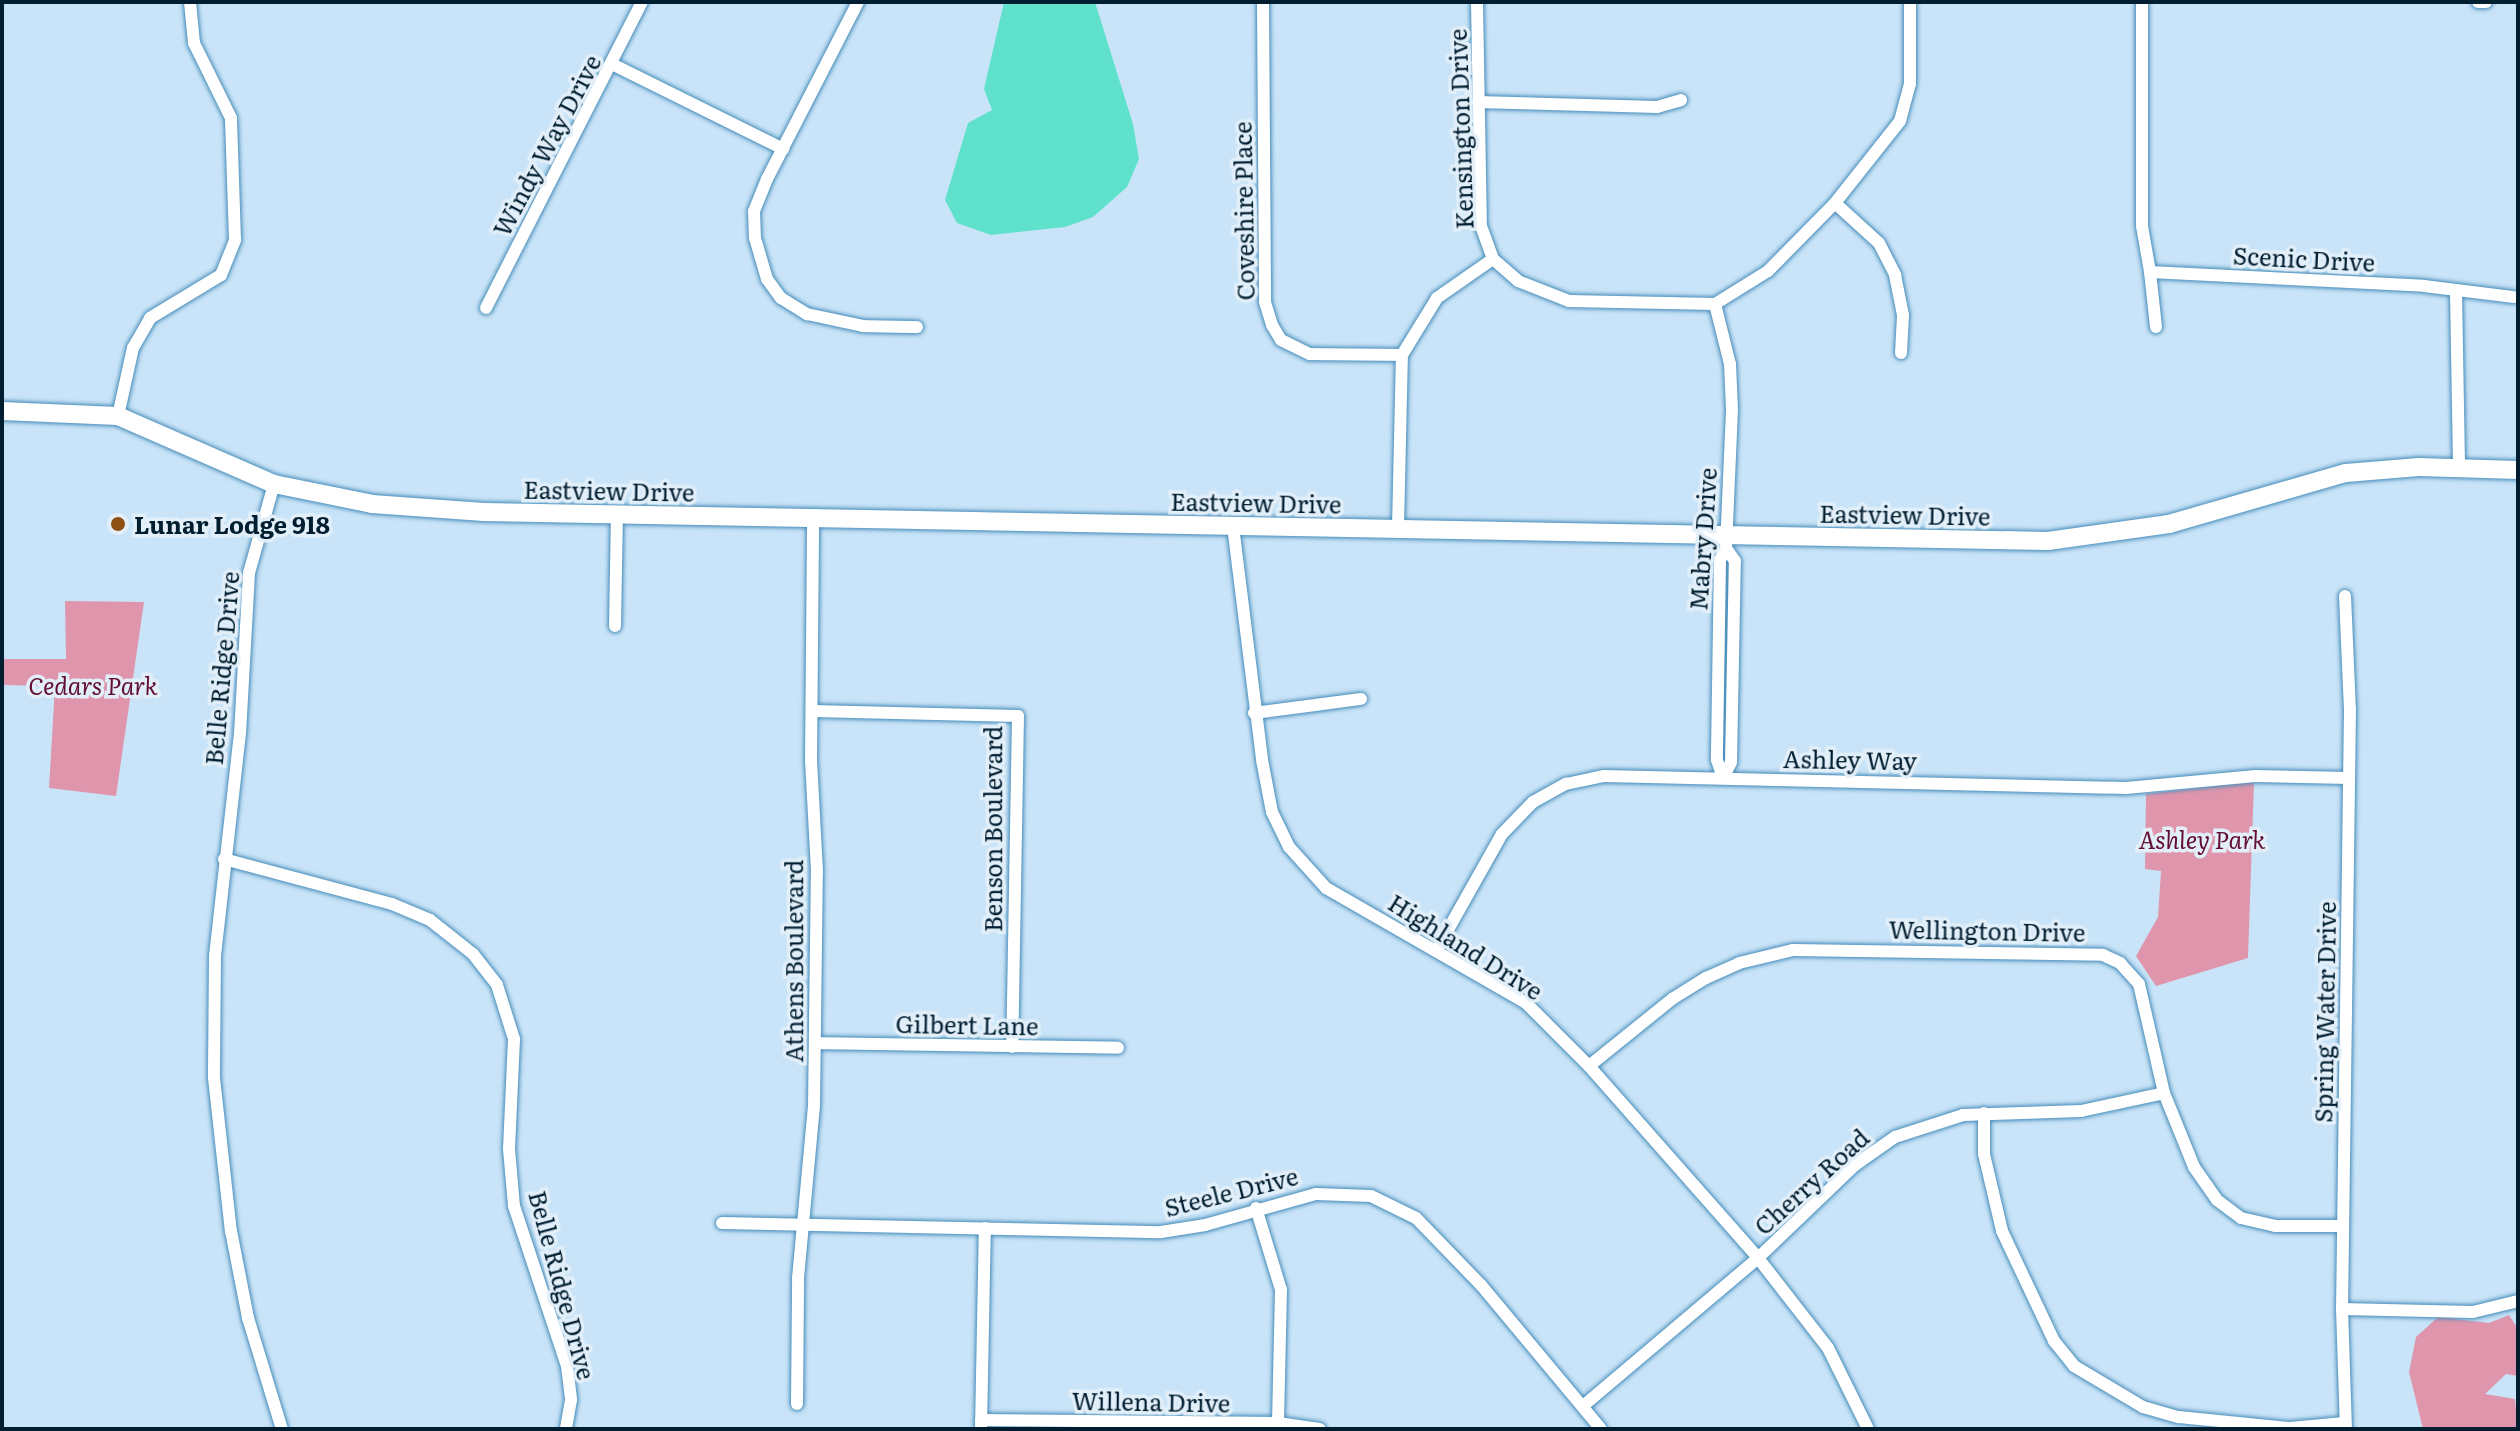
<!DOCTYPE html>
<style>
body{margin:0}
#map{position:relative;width:2520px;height:1431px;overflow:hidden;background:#c9e4f8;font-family:Literata,serif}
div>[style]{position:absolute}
.green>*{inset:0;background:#df96ac}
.water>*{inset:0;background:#5fe1cb}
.roads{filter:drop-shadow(0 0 2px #478cb9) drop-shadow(0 0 2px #478cb9)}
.street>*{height:12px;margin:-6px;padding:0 6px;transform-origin:6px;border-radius:6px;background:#fff}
.secondary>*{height:18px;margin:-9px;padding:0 9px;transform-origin:9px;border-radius:9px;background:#fff}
.dots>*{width:22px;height:22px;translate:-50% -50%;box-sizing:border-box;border:4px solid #e2eff9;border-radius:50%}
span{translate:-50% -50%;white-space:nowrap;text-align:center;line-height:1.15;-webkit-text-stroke:7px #e2eff9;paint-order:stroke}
.street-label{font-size:24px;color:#011e30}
.poi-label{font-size:24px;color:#011e30;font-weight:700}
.left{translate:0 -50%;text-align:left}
.park-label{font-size:24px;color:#630f34;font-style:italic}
.frame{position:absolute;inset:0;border:4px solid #011e30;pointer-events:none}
</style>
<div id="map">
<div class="green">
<div style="clip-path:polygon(65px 601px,144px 602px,116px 796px,49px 788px,55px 686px,2px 685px,2px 659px,66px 659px)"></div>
<div style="clip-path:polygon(2254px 782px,2248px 958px,2156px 986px,2136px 956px,2158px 917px,2161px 871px,2145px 869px,2146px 794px)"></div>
<div style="clip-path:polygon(2509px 1315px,2518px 1329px,2518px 1376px,2506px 1374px,2485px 1394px,2515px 1399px,2518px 1429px,2423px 1429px,2409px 1372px,2416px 1337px,2438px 1317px,2489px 1323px)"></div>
</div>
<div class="water">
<div style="clip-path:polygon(1004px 2px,1095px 2px,1133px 124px,1139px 159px,1127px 187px,1093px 217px,1065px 227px,991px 235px,957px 223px,945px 200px,968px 123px,992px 110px,984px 89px)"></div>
</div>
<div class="roads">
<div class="street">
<div style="left:858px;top:2px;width:199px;rotate:117.2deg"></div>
<div style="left:767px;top:179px;width:35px;rotate:112deg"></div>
<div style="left:754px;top:211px;width:27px;rotate:88deg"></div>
<div style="left:755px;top:238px;width:43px;rotate:73.7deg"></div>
<div style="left:767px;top:279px;width:24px;rotate:54deg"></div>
<div style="left:781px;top:298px;width:31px;rotate:32deg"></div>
<div style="left:807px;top:314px;width:57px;rotate:12.1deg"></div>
<div style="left:863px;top:326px;width:54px;rotate:1.1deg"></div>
<div style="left:1263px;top:2px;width:300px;rotate:89.6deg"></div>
<div style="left:1265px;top:302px;width:24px;rotate:73deg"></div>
<div style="left:1272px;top:325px;width:17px;rotate:59deg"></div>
<div style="left:1281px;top:340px;width:32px;rotate:26deg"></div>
<div style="left:1310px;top:354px;width:92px;rotate:0.6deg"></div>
<div style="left:1477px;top:2px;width:224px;rotate:89deg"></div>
<div style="left:1481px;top:226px;width:35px;rotate:70deg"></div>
<div style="left:1493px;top:259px;width:33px;rotate:41deg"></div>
<div style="left:1518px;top:281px;width:55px;rotate:21.4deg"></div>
<div style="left:1569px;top:301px;width:146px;rotate:1.2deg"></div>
<div style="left:1715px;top:304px;width:62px;rotate:-31.9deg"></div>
<div style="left:1768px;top:271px;width:95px;rotate:-45.4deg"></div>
<div style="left:1835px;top:203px;width:105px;rotate:-51.6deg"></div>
<div style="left:1900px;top:121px;width:38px;rotate:-75deg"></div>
<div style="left:1910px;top:84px;width:82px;rotate:-90deg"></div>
<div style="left:2142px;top:2px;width:224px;rotate:90deg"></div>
<div style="left:2142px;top:226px;width:47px;rotate:80.1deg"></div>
<div style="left:2478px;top:2px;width:8px"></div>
<div style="left:614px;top:65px;width:189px;rotate:26.4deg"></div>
<div style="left:1478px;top:102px;width:179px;rotate:1.6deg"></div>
<div style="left:1657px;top:107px;width:25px;rotate:-16deg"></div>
<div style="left:1835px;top:203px;width:59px;rotate:42.3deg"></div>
<div style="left:1879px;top:243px;width:36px;rotate:63deg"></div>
<div style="left:1895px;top:275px;width:41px;rotate:78.7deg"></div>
<div style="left:1903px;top:315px;width:38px;rotate:93deg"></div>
<div style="left:2456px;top:292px;width:175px;rotate:89deg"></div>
<div style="left:1715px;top:304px;width:62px;rotate:76deg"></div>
<div style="left:1730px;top:364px;width:46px;rotate:87.5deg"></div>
<div style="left:1732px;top:410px;width:138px;rotate:92.5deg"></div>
<div style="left:1726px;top:548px;width:13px;rotate:117deg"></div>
<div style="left:1720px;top:560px;width:200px;rotate:90.9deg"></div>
<div style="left:1717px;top:760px;width:19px;rotate:72deg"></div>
<div style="left:486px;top:308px;width:343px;rotate:-63deg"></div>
<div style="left:2156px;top:327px;width:55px;rotate:-96.2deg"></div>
<div style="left:2150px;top:272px;width:274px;rotate:2.9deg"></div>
<div style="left:2424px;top:286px;width:91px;rotate:7deg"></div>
<div style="left:118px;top:416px;width:70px;rotate:-77.6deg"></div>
<div style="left:133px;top:348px;width:34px;rotate:-60deg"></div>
<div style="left:150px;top:318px;width:83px;rotate:-31.2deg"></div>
<div style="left:221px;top:275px;width:38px;rotate:-68deg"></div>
<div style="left:235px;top:240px;width:122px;rotate:-91.9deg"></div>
<div style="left:231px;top:118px;width:84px;rotate:-116.3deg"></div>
<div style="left:194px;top:43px;width:41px;rotate:-95.6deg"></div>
<div style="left:274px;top:484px;width:92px;rotate:105.7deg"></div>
<div style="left:249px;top:573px;width:160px;rotate:93.2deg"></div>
<div style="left:240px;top:733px;width:223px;rotate:96.4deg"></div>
<div style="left:215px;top:955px;width:123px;rotate:90.5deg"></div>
<div style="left:214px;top:1078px;width:154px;rotate:83.7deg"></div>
<div style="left:231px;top:1231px;width:89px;rotate:78.9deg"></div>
<div style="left:248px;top:1318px;width:116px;rotate:73deg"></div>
<div style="left:1233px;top:526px;width:236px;rotate:82.9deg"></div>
<div style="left:1262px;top:760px;width:53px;rotate:79.1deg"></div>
<div style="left:1272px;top:812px;width:39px;rotate:64deg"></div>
<div style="left:1289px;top:847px;width:55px;rotate:47.9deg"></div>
<div style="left:1326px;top:888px;width:231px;rotate:29.9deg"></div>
<div style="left:1526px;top:1003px;width:89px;rotate:45deg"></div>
<div style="left:1589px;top:1066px;width:256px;rotate:48.6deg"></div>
<div style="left:1758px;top:1258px;width:114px;rotate:52.1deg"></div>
<div style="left:1828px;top:1348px;width:90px;rotate:63.7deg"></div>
<div style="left:1398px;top:528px;width:173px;rotate:-88.7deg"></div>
<div style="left:1402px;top:355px;width:67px;rotate:-58.4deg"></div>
<div style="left:1437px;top:298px;width:68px;rotate:-34.9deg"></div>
<div style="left:2345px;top:596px;width:113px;rotate:87.5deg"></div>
<div style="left:2350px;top:709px;width:600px;rotate:90.76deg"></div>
<div style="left:2342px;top:1309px;width:120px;rotate:88.1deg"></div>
<div style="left:615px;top:626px;width:112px;rotate:-89deg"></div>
<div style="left:813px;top:711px;width:205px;rotate:1.4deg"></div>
<div style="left:1018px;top:716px;width:331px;rotate:91deg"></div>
<div style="left:1254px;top:713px;width:108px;rotate:-7.5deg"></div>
<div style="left:1723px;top:778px;width:18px;rotate:-63deg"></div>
<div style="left:1731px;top:762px;width:201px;rotate:-88.9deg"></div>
<div style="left:1735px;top:561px;width:16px;rotate:-125deg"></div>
<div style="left:224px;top:859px;width:174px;rotate:15deg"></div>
<div style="left:392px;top:904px;width:41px;rotate:22.8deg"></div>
<div style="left:430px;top:920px;width:55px;rotate:38.3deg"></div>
<div style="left:473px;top:954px;width:39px;rotate:52deg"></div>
<div style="left:497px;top:985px;width:57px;rotate:72.5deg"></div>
<div style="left:514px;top:1039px;width:110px;rotate:92.6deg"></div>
<div style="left:509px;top:1149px;width:57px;rotate:85deg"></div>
<div style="left:514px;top:1206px;width:169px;rotate:71.7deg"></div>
<div style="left:567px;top:1366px;width:34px;rotate:83deg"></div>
<div style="left:571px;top:1400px;width:29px;rotate:100deg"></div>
<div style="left:1436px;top:951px;width:134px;rotate:-60.6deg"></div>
<div style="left:1502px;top:834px;width:45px;rotate:-45.9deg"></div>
<div style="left:1533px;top:802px;width:38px;rotate:-29deg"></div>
<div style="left:1566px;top:784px;width:39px;rotate:-12deg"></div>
<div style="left:1604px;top:776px;width:522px;rotate:1.32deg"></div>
<div style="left:2126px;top:788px;width:130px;rotate:-5.3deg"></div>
<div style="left:2255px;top:776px;width:94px;rotate:1.2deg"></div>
<div style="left:815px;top:1043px;width:303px;rotate:0.9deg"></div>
<div style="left:1589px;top:1066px;width:107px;rotate:-38.9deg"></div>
<div style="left:1672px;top:999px;width:40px;rotate:-32deg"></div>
<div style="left:1706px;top:978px;width:36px;rotate:-24deg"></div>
<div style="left:1739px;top:963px;width:56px;rotate:-13.5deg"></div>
<div style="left:1793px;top:950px;width:310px;rotate:0.9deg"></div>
<div style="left:2103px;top:955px;width:19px;rotate:25deg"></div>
<div style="left:2120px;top:963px;width:28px;rotate:48deg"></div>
<div style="left:2139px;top:984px;width:112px;rotate:77.1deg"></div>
<div style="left:2164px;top:1093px;width:80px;rotate:67.9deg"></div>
<div style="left:2194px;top:1167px;width:40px;rotate:55.1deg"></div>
<div style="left:2217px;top:1200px;width:30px;rotate:37deg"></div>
<div style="left:2241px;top:1218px;width:35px;rotate:13deg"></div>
<div style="left:2275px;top:1226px;width:68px"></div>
<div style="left:1984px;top:1113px;width:41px;rotate:90deg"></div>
<div style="left:1984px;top:1154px;width:79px;rotate:76.8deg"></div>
<div style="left:2002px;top:1231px;width:122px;rotate:64.7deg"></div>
<div style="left:2054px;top:1341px;width:32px;rotate:51deg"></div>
<div style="left:2074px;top:1366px;width:80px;rotate:30.7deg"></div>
<div style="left:2143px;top:1407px;width:37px;rotate:16deg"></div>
<div style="left:2179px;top:1417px;width:112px;rotate:5.7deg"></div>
<div style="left:2290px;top:1428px;width:54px;rotate:-5.3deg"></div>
<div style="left:1256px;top:1208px;width:86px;rotate:73deg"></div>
<div style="left:1281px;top:1290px;width:133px;rotate:91.3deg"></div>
<div style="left:722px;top:1223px;width:439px;rotate:1.2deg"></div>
<div style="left:1161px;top:1232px;width:45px;rotate:-9deg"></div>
<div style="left:1205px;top:1225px;width:115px;rotate:-15.6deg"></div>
<div style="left:1316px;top:1194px;width:55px;rotate:2.1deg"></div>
<div style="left:1371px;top:1196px;width:50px;rotate:26.1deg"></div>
<div style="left:1416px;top:1218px;width:93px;rotate:45.9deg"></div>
<div style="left:1481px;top:1285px;width:187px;rotate:50.2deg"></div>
<div style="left:2342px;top:1309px;width:131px;rotate:1.3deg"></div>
<div style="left:2473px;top:1312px;width:46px;rotate:-13.7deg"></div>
<div style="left:797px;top:1404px;width:126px;rotate:-89.5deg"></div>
<div style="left:798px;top:1278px;width:173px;rotate:-84.7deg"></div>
<div style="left:814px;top:1106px;width:235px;rotate:-89.3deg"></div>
<div style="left:817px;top:871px;width:110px;rotate:-93.1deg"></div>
<div style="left:811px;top:761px;width:244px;rotate:-89.5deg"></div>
<div style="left:1583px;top:1406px;width:229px;rotate:-40.2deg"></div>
<div style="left:1758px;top:1258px;width:134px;rotate:-43.8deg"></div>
<div style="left:1855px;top:1165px;width:49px;rotate:-35deg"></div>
<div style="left:1895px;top:1137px;width:71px;rotate:-17.9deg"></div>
<div style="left:1963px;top:1115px;width:118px;rotate:-1.9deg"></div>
<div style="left:2081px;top:1111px;width:85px;rotate:-12.2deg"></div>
<div style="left:981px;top:1420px;width:297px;rotate:0.6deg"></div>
<div style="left:1278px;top:1423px;width:42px;rotate:8.1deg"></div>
<div style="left:981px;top:1429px;width:201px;rotate:-88.9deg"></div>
</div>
<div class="secondary">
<div style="left:2px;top:411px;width:116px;rotate:2.5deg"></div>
<div style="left:118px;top:416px;width:170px;rotate:23.6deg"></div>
<div style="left:274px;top:484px;width:100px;rotate:11.5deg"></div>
<div style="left:372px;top:504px;width:112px;rotate:4.1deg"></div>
<div style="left:484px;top:512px;width:1564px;rotate:1.06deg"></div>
<div style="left:2048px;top:541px;width:122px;rotate:-8deg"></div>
<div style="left:2169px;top:524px;width:184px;rotate:-16.1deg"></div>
<div style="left:2346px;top:473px;width:73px;rotate:-4.7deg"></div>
<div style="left:2419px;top:467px;width:99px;rotate:1.7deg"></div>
</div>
</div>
<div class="dots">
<div style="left:118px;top:524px;background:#8e5112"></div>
</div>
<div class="street-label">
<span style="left:1460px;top:129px;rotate:-92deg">Kensington Drive</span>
<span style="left:546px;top:145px;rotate:-62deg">Windy Way Drive</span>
<span style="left:1243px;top:211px;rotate:-91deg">Coveshire Place</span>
<span style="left:2304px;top:258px;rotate:3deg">Scenic Drive</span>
<span style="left:609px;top:490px;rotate:1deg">Eastview Drive</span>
<span style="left:1256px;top:502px;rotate:1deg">Eastview Drive</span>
<span style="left:1905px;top:514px;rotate:1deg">Eastview Drive</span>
<span style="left:1702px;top:539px;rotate:-86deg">Mabry Drive</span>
<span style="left:221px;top:668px;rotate:-85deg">Belle Ridge Drive</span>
<span style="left:1850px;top:759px;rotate:1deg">Ashley Way</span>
<span style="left:992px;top:829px;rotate:-90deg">Benson Boulevard</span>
<span style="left:1987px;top:930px;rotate:1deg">Wellington Drive</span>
<span style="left:1466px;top:946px;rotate:32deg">Highland Drive</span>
<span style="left:793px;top:961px;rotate:-90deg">Athens Boulevard</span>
<span style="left:2324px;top:1012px;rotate:-89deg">Spring Water Drive</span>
<span style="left:967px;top:1024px;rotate:1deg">Gilbert Lane</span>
<span style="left:1811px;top:1181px;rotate:-42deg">Cherry Road</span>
<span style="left:1231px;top:1191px;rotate:-14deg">Steele Drive</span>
<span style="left:563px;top:1285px;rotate:75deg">Belle Ridge Drive</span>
<span style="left:1151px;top:1401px;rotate:1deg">Willena Drive</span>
</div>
<div class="poi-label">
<span class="left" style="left:134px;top:524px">Lunar Lodge 918</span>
</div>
<div class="park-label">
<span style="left:93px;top:685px">Cedars Park</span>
<span style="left:2202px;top:839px">Ashley Park</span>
</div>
<div class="frame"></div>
</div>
